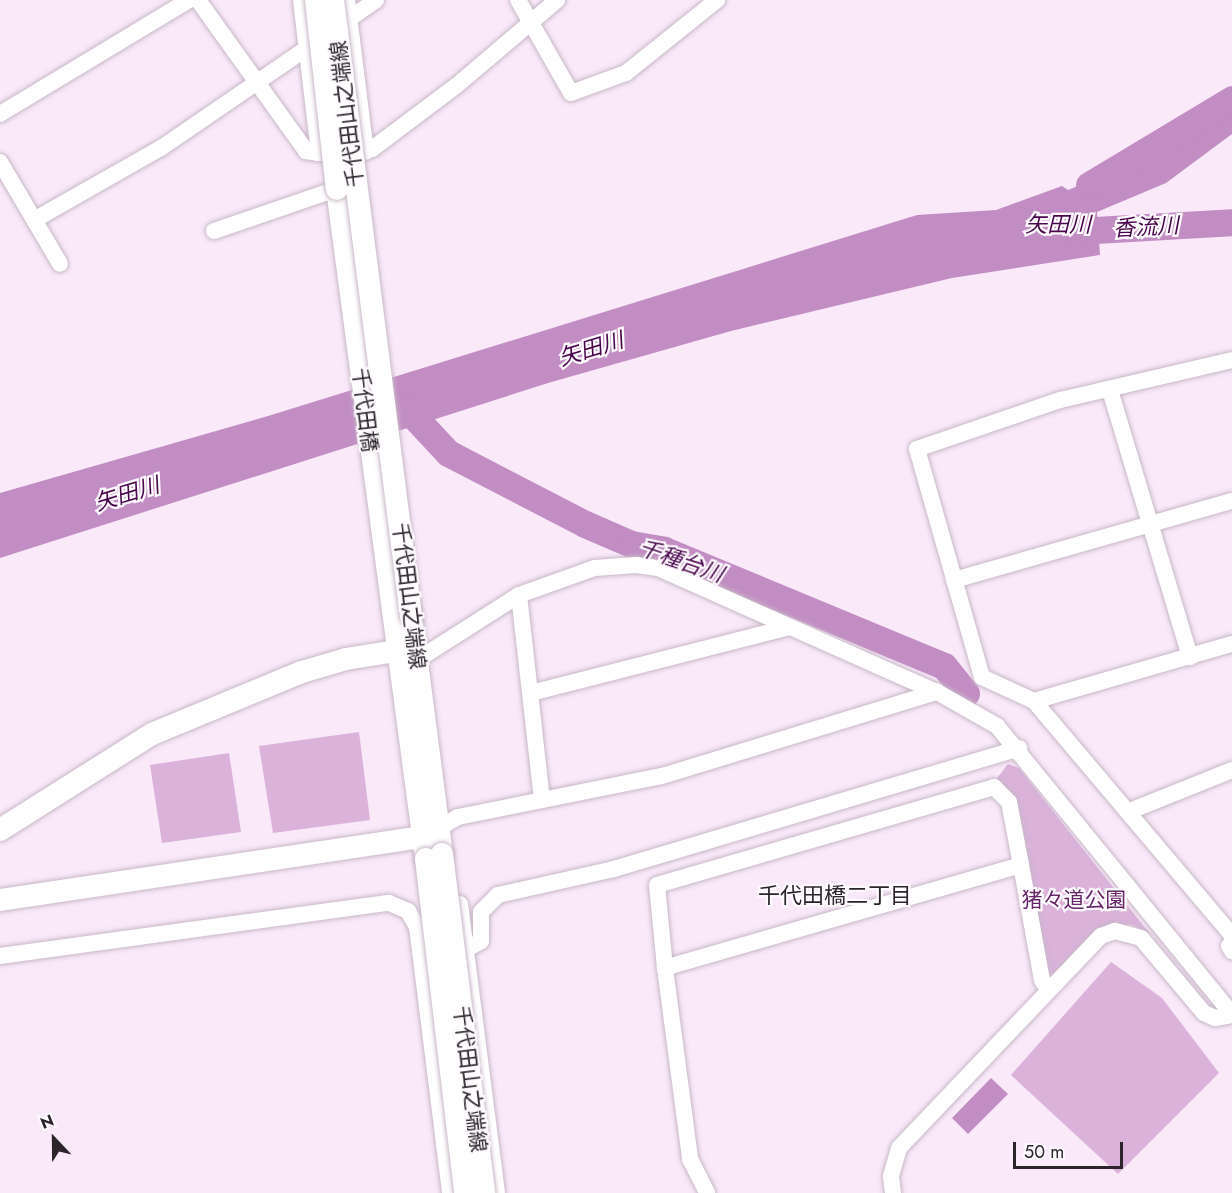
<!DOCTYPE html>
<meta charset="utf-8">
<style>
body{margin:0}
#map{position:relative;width:1232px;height:1193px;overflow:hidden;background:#f9e9f9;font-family:Jost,"Noto Sans JP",sans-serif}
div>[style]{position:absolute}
.green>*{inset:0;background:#dab2da}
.water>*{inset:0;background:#c28dc3}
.river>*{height:27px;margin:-13.5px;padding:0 13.5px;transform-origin:13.5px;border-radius:13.5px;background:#c28dc3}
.roads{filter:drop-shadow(0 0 2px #c8b8c8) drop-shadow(0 0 2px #c8b8c8)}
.street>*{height:16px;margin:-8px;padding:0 8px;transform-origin:8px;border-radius:8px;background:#fff}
.secondary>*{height:22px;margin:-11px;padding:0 11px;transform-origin:11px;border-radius:11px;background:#fff}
.bridges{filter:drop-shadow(0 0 2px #c8b8c8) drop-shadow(0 0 2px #c8b8c8)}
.secondary-bridge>*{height:22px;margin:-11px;padding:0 11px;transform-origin:11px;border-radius:11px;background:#fff}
span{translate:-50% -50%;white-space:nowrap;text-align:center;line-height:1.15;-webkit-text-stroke:4.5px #fefbfe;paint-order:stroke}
.street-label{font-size:21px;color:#2b252b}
.park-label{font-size:21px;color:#662668}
.water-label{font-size:22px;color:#49064c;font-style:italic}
.neighbourhood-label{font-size:22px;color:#2b252b}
.north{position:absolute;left:24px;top:1109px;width:60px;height:60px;-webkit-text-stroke:4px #fefbfe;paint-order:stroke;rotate:338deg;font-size:16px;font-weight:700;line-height:24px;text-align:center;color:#2b252b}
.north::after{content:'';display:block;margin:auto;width:21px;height:27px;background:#2b252b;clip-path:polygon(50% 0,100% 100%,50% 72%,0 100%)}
.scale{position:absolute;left:1013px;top:1142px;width:110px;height:27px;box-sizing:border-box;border:3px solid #2b252b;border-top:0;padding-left:8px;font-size:18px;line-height:21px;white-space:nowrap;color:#2b252b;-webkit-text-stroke:4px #fefbfe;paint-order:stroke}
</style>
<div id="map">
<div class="green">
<div style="clip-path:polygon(359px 732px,370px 820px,273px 833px,259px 746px)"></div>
<div style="clip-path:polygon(229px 753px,241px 832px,162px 843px,150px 765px)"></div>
<div style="clip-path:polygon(1008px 764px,1019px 768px,1150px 934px,1132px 925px,1112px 924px,1054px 975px,1047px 972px,995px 781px)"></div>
<div style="clip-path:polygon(1111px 962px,1162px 998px,1219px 1073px,1118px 1174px,1011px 1075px)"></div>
</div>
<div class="water">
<div style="clip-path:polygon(1232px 96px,1232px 134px,1166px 183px,1097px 212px,1100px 255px,952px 278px,731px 331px,548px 383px,0 558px,0 493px,268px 416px,917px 215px,996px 210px,1062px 186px,1068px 190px,1127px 166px)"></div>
<div style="clip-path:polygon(991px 1078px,1008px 1094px,968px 1134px,952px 1118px)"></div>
</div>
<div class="river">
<div style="left:1089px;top:185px;width:167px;rotate:-31deg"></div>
<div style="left:1063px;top:225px;width:16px;rotate:22deg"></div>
<div style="left:1078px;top:231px;width:154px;rotate:-3.3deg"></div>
<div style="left:407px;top:409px;width:60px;rotate:47deg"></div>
<div style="left:448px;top:453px;width:154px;rotate:27.4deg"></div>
<div style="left:585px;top:524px;width:50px;rotate:23.5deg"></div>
<div style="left:631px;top:544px;width:34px;rotate:10deg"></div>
<div style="left:664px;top:550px;width:303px;rotate:22.5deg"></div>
<div style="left:944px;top:666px;width:35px;rotate:51deg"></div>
</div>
<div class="roads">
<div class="street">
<div style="left:198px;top:0;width:186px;rotate:54.4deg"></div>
<div style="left:306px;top:151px;width:13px;rotate:9deg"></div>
<div style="left:319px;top:153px;width:53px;rotate:-4.3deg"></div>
<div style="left:372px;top:149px;width:105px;rotate:-36.9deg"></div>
<div style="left:456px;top:86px;width:133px;rotate:-40.4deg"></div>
<div style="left:301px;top:0;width:154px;rotate:83.3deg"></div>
<div style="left:347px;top:0;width:153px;rotate:82.9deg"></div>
<div style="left:518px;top:0;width:107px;rotate:60.3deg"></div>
<div style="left:571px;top:93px;width:59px;rotate:-20deg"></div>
<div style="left:626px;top:73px;width:117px;rotate:-38.7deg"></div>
<div style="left:349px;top:19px;width:33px;rotate:-35deg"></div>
<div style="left:0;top:114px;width:221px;rotate:-31.1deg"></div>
<div style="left:0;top:162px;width:118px;rotate:59.5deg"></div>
<div style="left:34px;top:220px;width:146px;rotate:-29.6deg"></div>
<div style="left:161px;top:148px;width:177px;rotate:-34.4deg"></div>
<div style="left:214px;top:231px;width:130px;rotate:-18.9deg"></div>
<div style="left:1232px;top:360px;width:177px;rotate:166.9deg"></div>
<div style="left:1060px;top:400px;width:151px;rotate:161.1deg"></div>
<div style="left:917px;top:449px;width:237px;rotate:74.1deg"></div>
<div style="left:982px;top:677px;width:57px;rotate:24.8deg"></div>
<div style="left:1034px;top:701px;width:307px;rotate:49.8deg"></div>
<div style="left:1110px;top:390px;width:279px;rotate:73.3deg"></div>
<div style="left:954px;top:580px;width:289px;rotate:-15.9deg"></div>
<div style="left:519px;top:595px;width:206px;rotate:83.6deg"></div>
<div style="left:410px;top:657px;width:8px;rotate:23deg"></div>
<div style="left:417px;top:660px;width:121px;rotate:-32.5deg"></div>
<div style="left:519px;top:595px;width:81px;rotate:-19.6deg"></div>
<div style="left:595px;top:568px;width:41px;rotate:-4.2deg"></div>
<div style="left:636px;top:565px;width:22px;rotate:8deg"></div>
<div style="left:658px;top:568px;width:305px;rotate:24deg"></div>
<div style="left:937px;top:692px;width:69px;rotate:29.5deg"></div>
<div style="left:997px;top:726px;width:372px;rotate:50.8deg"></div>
<div style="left:531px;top:693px;width:266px;rotate:-14.3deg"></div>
<div style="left:1034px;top:701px;width:206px;rotate:-16.1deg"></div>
<div style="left:1130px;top:811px;width:110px;rotate:-21.9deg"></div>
<div style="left:431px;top:833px;width:31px;rotate:-31deg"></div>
<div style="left:458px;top:817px;width:208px;rotate:-11.4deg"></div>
<div style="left:662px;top:776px;width:288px;rotate:-17deg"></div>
<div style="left:1021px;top:865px;width:371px;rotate:163.9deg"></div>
<div style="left:665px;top:968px;width:83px;rotate:-95.5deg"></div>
<div style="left:657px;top:885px;width:351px;rotate:-16.2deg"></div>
<div style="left:994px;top:787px;width:21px;rotate:45deg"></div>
<div style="left:1009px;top:802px;width:64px;rotate:79.2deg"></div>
<div style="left:1021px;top:865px;width:117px;rotate:79.7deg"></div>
<div style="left:1042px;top:980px;width:12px;rotate:59deg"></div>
<div style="left:439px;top:907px;width:21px;rotate:-8deg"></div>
<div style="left:460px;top:904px;width:291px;rotate:82.7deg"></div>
<div style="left:1232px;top:943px;width:4px;rotate:135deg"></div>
<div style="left:1229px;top:946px;width:6px;rotate:59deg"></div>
<div style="left:467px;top:949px;width:16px;rotate:-30deg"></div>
<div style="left:481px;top:941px;width:29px;rotate:-90deg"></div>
<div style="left:481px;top:912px;width:24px;rotate:-45deg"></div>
<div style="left:498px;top:895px;width:119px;rotate:-12.6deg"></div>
<div style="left:614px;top:869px;width:423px;rotate:-16.6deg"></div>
<div style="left:0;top:956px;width:393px;rotate:-7.8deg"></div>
<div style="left:389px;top:903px;width:21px;rotate:23deg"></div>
<div style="left:408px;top:911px;width:18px;rotate:61deg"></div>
<div style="left:417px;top:927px;width:268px;rotate:82.9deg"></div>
<div style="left:665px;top:968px;width:193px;rotate:82.5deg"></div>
<div style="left:690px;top:1159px;width:38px;rotate:63deg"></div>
<div style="left:893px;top:1193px;width:17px;rotate:-97deg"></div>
<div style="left:891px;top:1176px;width:29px;rotate:-74deg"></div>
<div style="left:899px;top:1148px;width:293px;rotate:-46.4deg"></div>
<div style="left:1101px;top:936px;width:15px;rotate:-20deg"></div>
<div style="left:1115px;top:931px;width:27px;rotate:15deg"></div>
<div style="left:1141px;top:938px;width:98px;rotate:50deg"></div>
<div style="left:1204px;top:1013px;width:12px;rotate:24deg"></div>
<div style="left:1215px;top:1018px;width:17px;rotate:-10deg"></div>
</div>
<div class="secondary">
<div style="left:337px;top:189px;width:676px;rotate:82.43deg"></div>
<div style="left:411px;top:616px;width:240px;rotate:82.6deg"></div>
<div style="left:0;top:830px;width:180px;rotate:-32.3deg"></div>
<div style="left:152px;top:734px;width:162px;rotate:-22.5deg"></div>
<div style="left:302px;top:672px;width:46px;rotate:-16.5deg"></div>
<div style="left:346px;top:659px;width:51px;rotate:-9.1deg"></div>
<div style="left:0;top:900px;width:428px;rotate:-8.5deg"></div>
</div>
</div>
<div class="bridges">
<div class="secondary-bridge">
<div style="left:316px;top:0;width:190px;rotate:83.7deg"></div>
<div style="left:333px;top:0;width:621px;rotate:82.78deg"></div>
<div style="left:442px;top:854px;width:342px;rotate:82.9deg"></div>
<div style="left:426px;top:859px;width:336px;rotate:83.3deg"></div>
</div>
</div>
<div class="street-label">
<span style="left:347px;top:114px;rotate:-97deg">千代田山之端線</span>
<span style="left:365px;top:410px;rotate:83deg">千代田橋</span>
<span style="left:409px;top:596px;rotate:83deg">千代田山之端線</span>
<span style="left:470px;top:1079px;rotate:83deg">千代田山之端線</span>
</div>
<div class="park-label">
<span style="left:1074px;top:900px">猪々道公園</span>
</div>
<div class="water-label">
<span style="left:1058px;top:225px">矢田川</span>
<span style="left:1146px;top:227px;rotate:-3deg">香流川</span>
<span style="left:591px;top:349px;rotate:-17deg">矢田川</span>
<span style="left:127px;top:494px;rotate:-17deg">矢田川</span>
<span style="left:681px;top:561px;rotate:19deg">千種台川</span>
</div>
<div class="neighbourhood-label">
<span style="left:835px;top:896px">千代田橋二丁目</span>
</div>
<div class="north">N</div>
<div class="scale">50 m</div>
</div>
